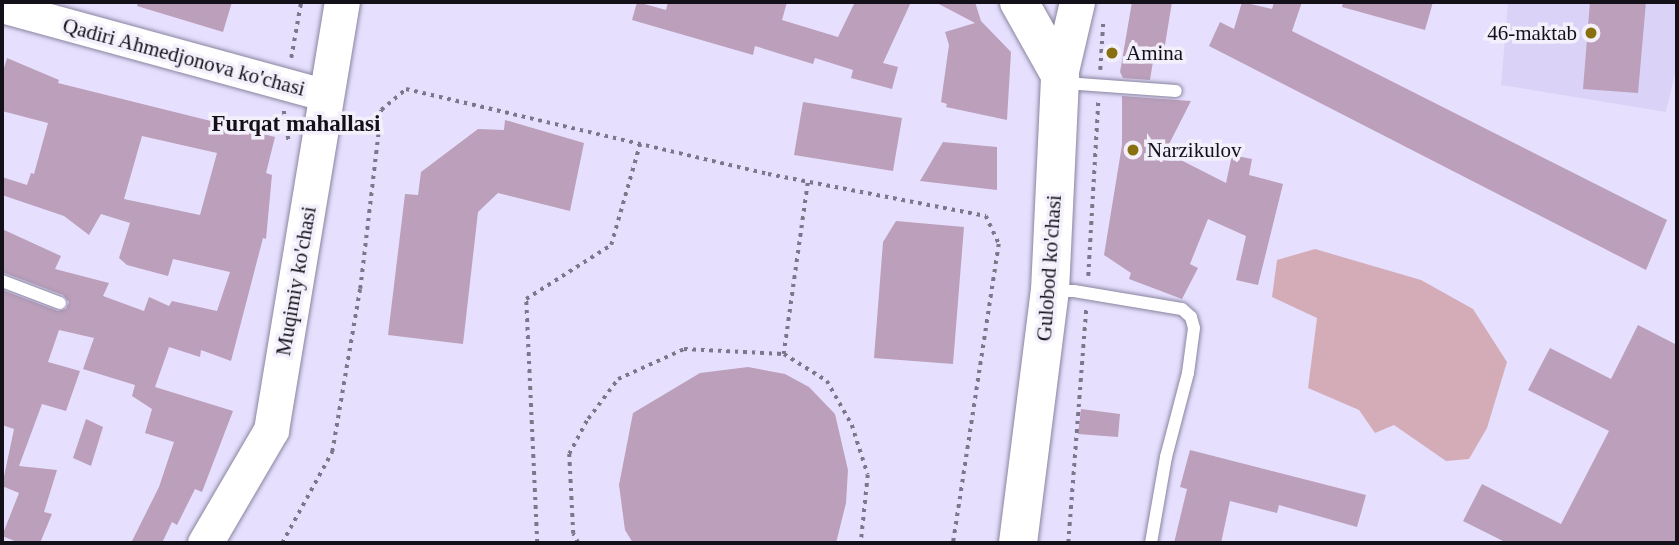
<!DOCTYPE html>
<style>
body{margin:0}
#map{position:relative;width:1679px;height:545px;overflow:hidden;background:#e6e0fe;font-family:"Times New Roman",serif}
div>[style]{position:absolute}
.built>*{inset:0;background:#dad3f7}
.green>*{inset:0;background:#d4acb8}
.building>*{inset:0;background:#bb9fbb}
.path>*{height:3.5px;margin-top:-1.75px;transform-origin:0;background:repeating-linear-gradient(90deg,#7c788b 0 3.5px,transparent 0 8.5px)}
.roads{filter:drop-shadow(0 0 2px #8a84a0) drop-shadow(0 0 2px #8a84a0)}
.service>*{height:12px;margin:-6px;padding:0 6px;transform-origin:6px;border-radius:6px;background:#fff}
.tertiary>*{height:32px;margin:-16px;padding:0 16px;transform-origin:16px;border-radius:16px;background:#fff}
.secondary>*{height:35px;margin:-17.5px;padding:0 17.5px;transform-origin:17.5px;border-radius:17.5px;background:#fff}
.primary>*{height:38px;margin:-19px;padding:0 19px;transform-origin:19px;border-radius:19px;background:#fff}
.dots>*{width:19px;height:19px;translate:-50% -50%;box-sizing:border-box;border:4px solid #f3f0fc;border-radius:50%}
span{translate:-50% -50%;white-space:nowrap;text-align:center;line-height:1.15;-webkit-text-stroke:7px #f3f0fc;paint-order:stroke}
.poi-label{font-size:21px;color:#13101a}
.right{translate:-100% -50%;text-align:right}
.left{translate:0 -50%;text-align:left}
.street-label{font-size:21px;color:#13101a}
.neighbourhood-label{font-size:23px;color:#13101a;font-weight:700}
.frame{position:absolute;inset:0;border:4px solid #13101a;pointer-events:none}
</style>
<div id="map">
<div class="built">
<div style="clip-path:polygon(1508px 2px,1677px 2px,1677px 65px,1666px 112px,1501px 85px)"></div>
</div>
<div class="green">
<div style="clip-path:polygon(1315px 249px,1421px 280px,1473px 309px,1507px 362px,1487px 428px,1469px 459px,1446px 461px,1394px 425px,1375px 433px,1359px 410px,1308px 388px,1317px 318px,1272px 297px,1277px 260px)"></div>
</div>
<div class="building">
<div style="clip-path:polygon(138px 2px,232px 2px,223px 32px,137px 6px)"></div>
<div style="clip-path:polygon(637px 2px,666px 10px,668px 2px,787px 2px,782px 20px,838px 37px,855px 2px,911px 2px,883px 63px,898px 67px,892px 89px,851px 78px,853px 70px,815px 58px,813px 64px,755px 46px,753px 55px,632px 20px)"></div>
<div style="clip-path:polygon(935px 2px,975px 2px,981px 21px,1011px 52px,1007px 120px,946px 107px,947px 104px,941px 102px,949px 45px,945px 32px,975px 23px)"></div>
<div style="clip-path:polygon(1132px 2px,1172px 2px,1164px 51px,1155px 49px,1150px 80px,1123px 78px,1120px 72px)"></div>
<div style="clip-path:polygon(1242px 2px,1272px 9px,1274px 2px,1302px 2px,1292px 31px,1667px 220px,1646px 270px,1209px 46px,1220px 22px,1234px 29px)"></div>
<div style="clip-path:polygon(1343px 2px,1433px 2px,1425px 30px,1342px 7px)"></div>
<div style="clip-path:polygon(1590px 2px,1646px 2px,1638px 93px,1583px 89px)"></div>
<div style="clip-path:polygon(evenodd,7px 58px,59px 80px,58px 83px,275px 137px,266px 173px,272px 175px,266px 239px,263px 238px,231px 361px,201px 350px,200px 357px,169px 347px,155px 387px,233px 411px,202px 492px,195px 489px,177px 525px,172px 522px,162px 543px,131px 543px,159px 487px,174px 442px,145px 433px,152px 409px,132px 396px,135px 385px,83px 369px,94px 338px,59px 330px,48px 362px,80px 371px,66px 411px,42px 404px,19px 466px,57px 470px,44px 512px,52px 514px,40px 543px,20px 543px,2px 536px,19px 493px,2px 486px,14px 429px,2px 425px,2px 290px,58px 311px,66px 309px,69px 302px,63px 295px,2px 272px,2px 229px,61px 256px,55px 269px,109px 283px,103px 296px,144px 311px,149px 297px,169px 306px,172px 301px,217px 311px,230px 272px,173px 259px,168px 276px,127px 265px,119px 258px,130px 223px,101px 214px,89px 235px,64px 216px,2px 195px,2px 177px,27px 185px,31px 173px,34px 174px,48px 123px,2px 111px,2px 75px,7px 58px,142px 136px,217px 153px,200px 215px,124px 199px,142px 136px)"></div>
<div style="clip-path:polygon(1122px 96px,1191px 101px,1165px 152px,1226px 183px,1232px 155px,1252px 159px,1249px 175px,1283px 184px,1258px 285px,1236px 280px,1246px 236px,1208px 219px,1190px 264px,1198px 268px,1182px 299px,1129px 279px,1131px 273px,1104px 255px,1122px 145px)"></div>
<div style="clip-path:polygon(803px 102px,902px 118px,893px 171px,794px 155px)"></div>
<div style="clip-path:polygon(505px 120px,584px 143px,570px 211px,498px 193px,478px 212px,463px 344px,388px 335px,405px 194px,418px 195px,421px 172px,478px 129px,504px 130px)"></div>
<div style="clip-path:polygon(943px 142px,997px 147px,997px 190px,920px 181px)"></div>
<div style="clip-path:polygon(896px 221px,964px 227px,953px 364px,874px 358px,883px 242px)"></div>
<div style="clip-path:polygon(1638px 325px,1677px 345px,1677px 543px,1507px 543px,1463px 521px,1482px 484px,1561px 524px,1609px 431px,1528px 390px,1550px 348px,1611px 379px)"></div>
<div style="clip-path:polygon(748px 367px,785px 374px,809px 387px,835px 414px,848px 470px,846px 503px,836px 543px,633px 543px,625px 530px,619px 485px,633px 413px,700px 373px)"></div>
<div style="clip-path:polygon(1081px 409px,1120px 414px,1118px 437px,1078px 434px)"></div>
<div style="clip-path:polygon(86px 419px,103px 427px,91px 466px,73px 458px)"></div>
<div style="clip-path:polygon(1190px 450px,1366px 495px,1357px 527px,1279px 505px,1277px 513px,1230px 501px,1221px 543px,1174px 543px,1187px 489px,1180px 487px)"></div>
</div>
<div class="path">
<div style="left:291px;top:58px;width:57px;rotate:-79.9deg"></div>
<div style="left:1100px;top:70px;width:48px;rotate:-86.4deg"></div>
<div style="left:284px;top:111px;width:30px;rotate:81deg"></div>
<div style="left:808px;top:183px;width:173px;rotate:98deg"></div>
<div style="left:784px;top:354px;width:51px;rotate:32.1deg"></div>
<div style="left:827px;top:381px;width:51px;rotate:60.4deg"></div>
<div style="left:852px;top:425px;width:52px;rotate:72.3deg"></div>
<div style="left:868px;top:475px;width:68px;rotate:95.9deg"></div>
<div style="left:1088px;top:276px;width:174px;rotate:-86.7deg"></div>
<div style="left:282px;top:543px;width:104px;rotate:-61.2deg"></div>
<div style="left:332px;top:452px;width:165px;rotate:-80.3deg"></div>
<div style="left:360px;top:289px;width:180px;rotate:-83.3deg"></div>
<div style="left:381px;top:110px;width:33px;rotate:-40deg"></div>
<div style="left:406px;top:89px;width:372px;rotate:13.2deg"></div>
<div style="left:768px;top:174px;width:222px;rotate:10.9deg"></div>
<div style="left:986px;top:216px;width:31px;rotate:65deg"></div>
<div style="left:999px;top:244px;width:303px;rotate:98.7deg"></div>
<div style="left:537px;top:543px;width:244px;rotate:-92.6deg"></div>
<div style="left:526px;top:299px;width:101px;rotate:-32.4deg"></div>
<div style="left:611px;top:245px;width:105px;rotate:-74deg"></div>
<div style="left:578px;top:543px;width:10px;rotate:-119deg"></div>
<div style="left:573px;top:534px;width:80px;rotate:-92.9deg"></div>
<div style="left:569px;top:454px;width:40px;rotate:-62deg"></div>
<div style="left:588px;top:419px;width:50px;rotate:-53.1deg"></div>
<div style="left:618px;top:379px;width:72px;rotate:-24.4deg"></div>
<div style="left:684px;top:349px;width:100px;rotate:2.9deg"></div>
<div style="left:1068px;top:543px;width:236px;rotate:-85.6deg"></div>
</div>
<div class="roads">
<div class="service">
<div style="left:1065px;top:83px;width:111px;rotate:4.1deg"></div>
<div style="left:2px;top:281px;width:62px;rotate:20.8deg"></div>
<div style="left:1054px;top:291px;width:20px"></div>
<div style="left:1074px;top:291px;width:109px;rotate:9.5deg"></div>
<div style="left:1182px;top:309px;width:12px;rotate:42deg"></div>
<div style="left:1191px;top:317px;width:11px;rotate:75deg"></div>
<div style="left:1194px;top:328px;width:45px;rotate:97.6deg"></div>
<div style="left:1188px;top:373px;width:87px;rotate:104.7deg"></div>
<div style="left:1166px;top:457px;width:87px;rotate:99.9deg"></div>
</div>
<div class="tertiary">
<div style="left:2px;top:7px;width:337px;rotate:15.3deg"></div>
</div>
<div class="secondary">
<div style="left:1060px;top:75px;width:75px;rotate:-76.9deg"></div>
<div style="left:205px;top:543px;width:131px;rotate:-59.7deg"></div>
<div style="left:271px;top:430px;width:434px;rotate:-80.6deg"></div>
</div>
<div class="primary">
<div style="left:1018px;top:543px;width:254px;rotate:-82.8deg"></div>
<div style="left:1050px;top:291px;width:216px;rotate:-87.3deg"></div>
<div style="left:1060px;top:75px;width:84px;rotate:-119.3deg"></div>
</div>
</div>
<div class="dots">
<div style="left:1591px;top:33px;background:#886f0f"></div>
<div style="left:1112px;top:53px;background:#886f0f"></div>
<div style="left:1133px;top:150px;background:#886f0f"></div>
</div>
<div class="poi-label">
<span class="right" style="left:1577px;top:33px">46-maktab</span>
<span class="left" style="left:1126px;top:53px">Amina</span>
<span class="left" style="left:1147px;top:150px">Narzikulov</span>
</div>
<div class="street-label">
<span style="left:184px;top:57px;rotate:15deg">Qadiri Ahmedjonova ko'chasi</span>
<span style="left:1049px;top:268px;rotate:-86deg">Gulobod ko'chasi</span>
<span style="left:296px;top:281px;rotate:-80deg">Muqimiy ko'chasi</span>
</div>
<div class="neighbourhood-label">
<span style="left:296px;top:124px">Furqat mahallasi</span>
</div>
<div class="frame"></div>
</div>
